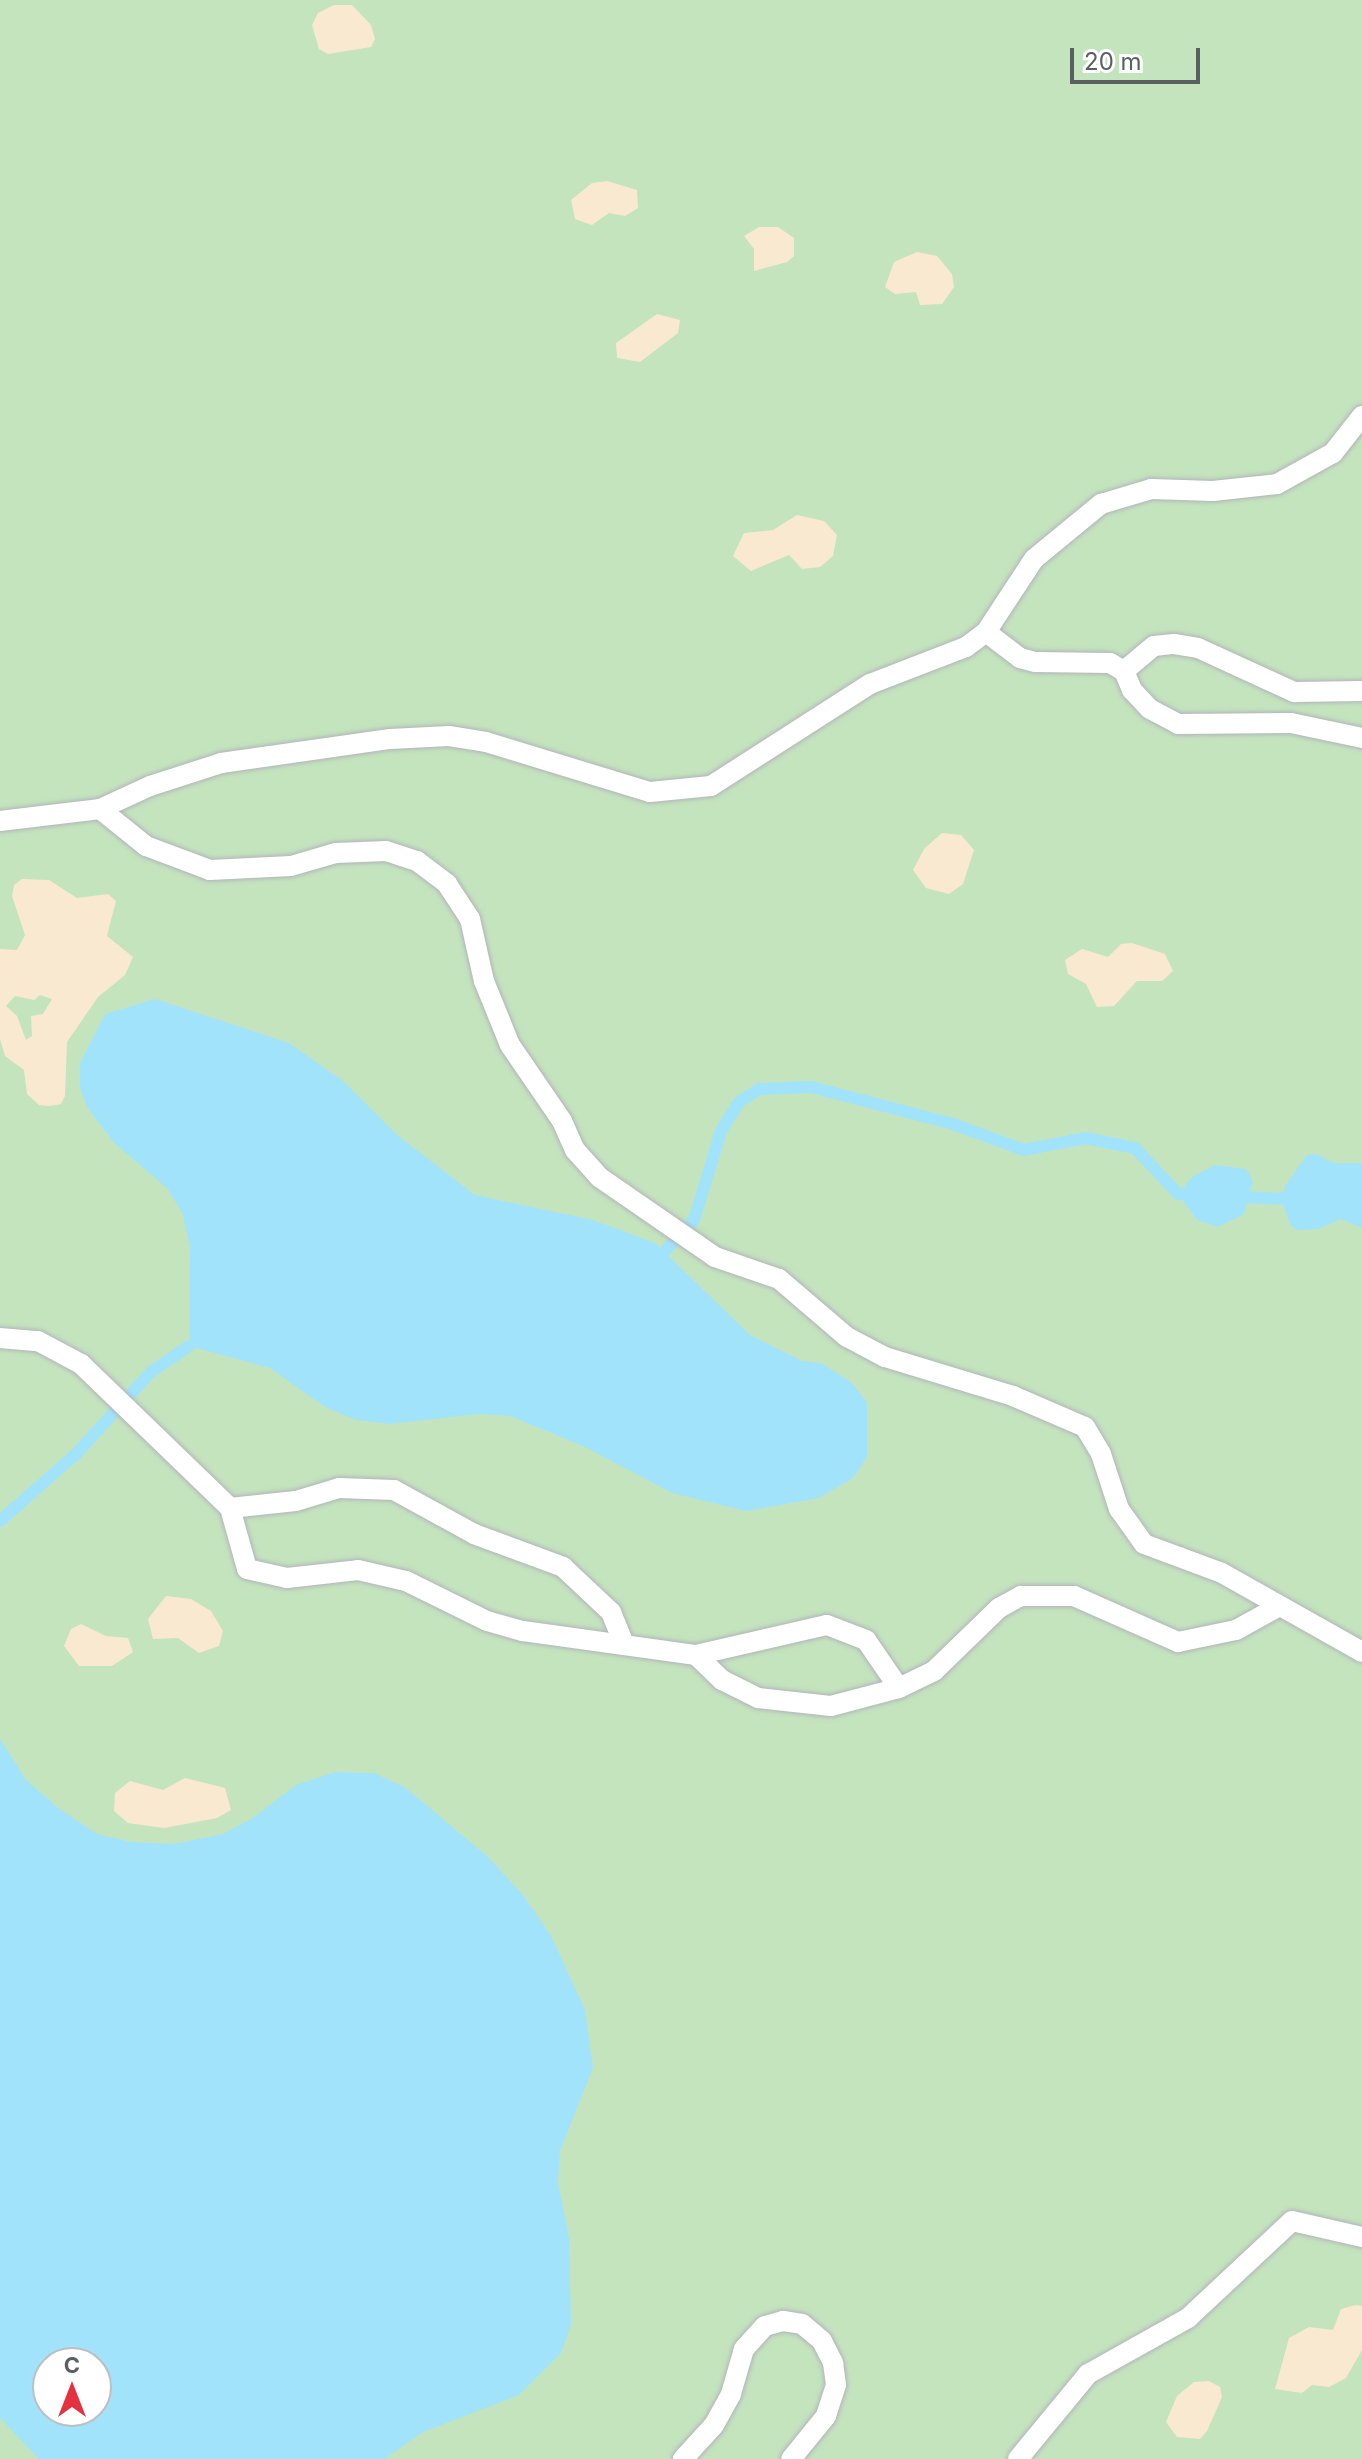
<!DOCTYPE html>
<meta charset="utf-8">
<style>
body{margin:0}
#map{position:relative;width:1362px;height:2459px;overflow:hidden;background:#ece8e1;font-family:Inter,sans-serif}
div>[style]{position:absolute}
.green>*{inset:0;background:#c4e4be}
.sand>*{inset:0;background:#f9e9d0}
.water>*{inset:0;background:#a2e3fc}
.stream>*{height:12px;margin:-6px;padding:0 6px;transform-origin:6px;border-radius:6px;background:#a2e3fc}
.roads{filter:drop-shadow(0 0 2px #b2b5b9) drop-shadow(0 0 2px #b2b5b9)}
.lane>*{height:20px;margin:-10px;padding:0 10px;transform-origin:10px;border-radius:10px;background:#fff}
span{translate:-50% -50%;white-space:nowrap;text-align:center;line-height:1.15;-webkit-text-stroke:6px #fff;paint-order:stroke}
.north{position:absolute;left:32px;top:2347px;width:80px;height:80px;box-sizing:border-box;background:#fff;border:2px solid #bdbfc0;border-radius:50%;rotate:0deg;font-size:22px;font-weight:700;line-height:32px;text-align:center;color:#5a5f62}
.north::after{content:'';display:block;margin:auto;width:28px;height:36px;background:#e3313f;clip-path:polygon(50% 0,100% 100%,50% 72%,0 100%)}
.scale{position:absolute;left:1070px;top:48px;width:130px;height:36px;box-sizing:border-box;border:4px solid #5a5f62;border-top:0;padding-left:10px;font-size:24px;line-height:28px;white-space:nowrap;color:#5a5f62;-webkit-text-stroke:6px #fff;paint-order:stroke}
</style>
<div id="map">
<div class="green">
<div style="clip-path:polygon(evenodd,0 0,1362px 0,1362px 2459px,0 2459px,0 0,48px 2363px,96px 2363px,96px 2411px,48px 2411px,48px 2363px)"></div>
</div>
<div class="sand">
<div style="clip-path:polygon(334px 5px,352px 5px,371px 25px,375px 39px,371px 47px,328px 54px,319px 49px,312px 25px,318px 13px)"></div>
<div style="clip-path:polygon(607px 181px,637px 190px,638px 208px,625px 216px,609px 213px,592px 225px,575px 219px,571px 200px,592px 183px)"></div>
<div style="clip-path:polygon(759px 227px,778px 227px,794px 238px,794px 256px,787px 262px,754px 271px,754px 249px,744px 236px)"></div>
<div style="clip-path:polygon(917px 252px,937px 256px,952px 274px,954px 287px,942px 304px,920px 305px,916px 292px,895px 294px,885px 287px,894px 262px)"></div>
<div style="clip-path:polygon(657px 314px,680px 320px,678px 333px,640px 362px,617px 358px,616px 343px)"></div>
<div style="clip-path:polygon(797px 515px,824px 521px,837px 535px,833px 556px,820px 567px,802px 569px,789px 555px,751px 571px,733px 556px,744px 533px,773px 530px)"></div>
<div style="clip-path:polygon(942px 833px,961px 835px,974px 850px,963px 884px,949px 894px,926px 888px,913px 870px,924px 849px)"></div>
<div style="clip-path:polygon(evenodd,22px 879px,49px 880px,77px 898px,108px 894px,116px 901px,107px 936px,133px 957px,125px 975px,98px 997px,67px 1042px,65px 1096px,61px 1104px,49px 1106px,39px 1105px,27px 1094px,24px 1070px,5px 1056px,0 1039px,0 949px,17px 950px,25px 935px,12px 896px,14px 885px,22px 879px,40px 995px,52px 999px,43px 1014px,31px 1016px,32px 1036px,26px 1040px,17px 1016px,6px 1006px,15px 996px,34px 1000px,40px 995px)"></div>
<div style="clip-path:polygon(1132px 943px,1165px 954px,1173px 971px,1162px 981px,1137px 981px,1114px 1006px,1097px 1007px,1086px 984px,1068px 974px,1065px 960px,1082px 949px,1108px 957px,1121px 944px)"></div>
<div style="clip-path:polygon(166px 1596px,191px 1599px,211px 1611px,223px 1631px,219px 1646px,199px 1653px,178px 1638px,153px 1639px,148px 1619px)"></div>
<div style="clip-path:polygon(81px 1624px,106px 1636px,128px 1638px,133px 1652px,112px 1666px,79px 1666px,64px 1646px,71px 1629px)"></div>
<div style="clip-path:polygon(185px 1778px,225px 1788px,231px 1810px,217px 1818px,164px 1828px,128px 1823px,114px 1811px,115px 1793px,130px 1781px,163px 1790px)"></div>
<div style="clip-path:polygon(1356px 2305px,1362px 2306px,1362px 2350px,1346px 2378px,1329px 2387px,1312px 2385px,1302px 2393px,1275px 2389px,1289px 2338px,1309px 2327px,1333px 2330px,1341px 2309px)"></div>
<div style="clip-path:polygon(1209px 2381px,1220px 2387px,1222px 2397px,1207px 2431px,1200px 2439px,1177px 2437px,1166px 2422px,1177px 2396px,1194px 2382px)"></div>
</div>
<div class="water">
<div style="clip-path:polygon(155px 999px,289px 1043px,343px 1081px,397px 1135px,475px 1195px,593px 1220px,655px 1243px,750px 1335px,802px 1361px,821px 1363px,851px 1382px,867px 1402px,867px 1457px,853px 1478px,819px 1498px,746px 1511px,672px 1493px,585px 1447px,510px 1416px,479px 1414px,390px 1424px,356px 1420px,325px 1407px,270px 1368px,189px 1346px,190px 1247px,183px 1215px,168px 1189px,113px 1142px,87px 1107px,80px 1088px,80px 1063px,105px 1014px)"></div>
<div style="clip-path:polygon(1316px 1154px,1333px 1163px,1362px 1163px,1362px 1228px,1341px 1219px,1318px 1229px,1297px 1230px,1290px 1225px,1282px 1200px,1285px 1186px,1307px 1155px)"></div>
<div style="clip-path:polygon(1215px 1165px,1246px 1169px,1253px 1181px,1244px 1214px,1218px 1227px,1197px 1220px,1178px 1194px,1192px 1177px)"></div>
<div style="clip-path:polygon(evenodd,0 1739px,26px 1780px,57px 1807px,97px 1834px,131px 1842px,174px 1844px,223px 1834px,253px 1818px,296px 1785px,335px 1772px,374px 1773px,406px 1788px,488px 1857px,523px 1895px,551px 1936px,585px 2010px,593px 2068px,560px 2151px,558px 2182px,569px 2238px,571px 2325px,561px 2353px,519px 2395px,421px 2433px,385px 2459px,39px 2459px,0 2418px,0 1739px,48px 2363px,96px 2363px,96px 2411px,48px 2411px,48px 2363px)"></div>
</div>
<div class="stream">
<div style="left:1237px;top:1197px;width:58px;rotate:2deg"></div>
<div style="left:665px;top:1251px;width:42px;rotate:-46.9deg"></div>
<div style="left:694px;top:1220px;width:93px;rotate:-73.1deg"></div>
<div style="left:721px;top:1131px;width:34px;rotate:-58deg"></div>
<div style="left:739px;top:1102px;width:24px;rotate:-33deg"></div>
<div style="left:759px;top:1089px;width:52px;rotate:-2.2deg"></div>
<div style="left:811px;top:1087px;width:147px;rotate:14.6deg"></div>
<div style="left:953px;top:1124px;width:76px;rotate:20.1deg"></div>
<div style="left:1024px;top:1150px;width:62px;rotate:-11.1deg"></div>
<div style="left:1085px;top:1138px;width:51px;rotate:11.3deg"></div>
<div style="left:1135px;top:1148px;width:63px;rotate:46.9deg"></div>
<div style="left:1178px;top:1194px;width:13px;rotate:4deg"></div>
<div style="left:0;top:1521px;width:101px;rotate:-41.4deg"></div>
<div style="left:76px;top:1454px;width:111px;rotate:-47.6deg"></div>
<div style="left:151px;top:1372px;width:46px;rotate:-34.4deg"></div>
</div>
<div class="roads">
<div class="lane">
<div style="left:986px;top:632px;width:43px;rotate:37.4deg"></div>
<div style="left:1020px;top:658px;width:16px;rotate:15deg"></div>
<div style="left:1035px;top:662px;width:75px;rotate:0.8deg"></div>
<div style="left:1110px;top:663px;width:16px;rotate:30deg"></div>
<div style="left:1124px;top:671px;width:21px;rotate:67deg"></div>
<div style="left:1132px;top:690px;width:26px;rotate:47deg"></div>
<div style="left:1150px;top:709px;width:32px;rotate:28deg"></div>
<div style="left:1178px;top:724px;width:113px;rotate:-0.5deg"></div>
<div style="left:1291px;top:723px;width:73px;rotate:11.9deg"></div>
<div style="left:1124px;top:671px;width:39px;rotate:-40deg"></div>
<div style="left:1154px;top:646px;width:20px;rotate:-6deg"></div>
<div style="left:1174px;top:644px;width:24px;rotate:9deg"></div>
<div style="left:1198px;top:648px;width:106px;rotate:24.6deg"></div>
<div style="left:1294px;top:692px;width:68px;rotate:-0.8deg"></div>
<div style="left:100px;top:809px;width:59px;rotate:38.8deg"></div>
<div style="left:146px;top:846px;width:68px;rotate:20.6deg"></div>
<div style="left:210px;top:870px;width:81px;rotate:-2.8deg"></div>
<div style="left:291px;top:866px;width:47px;rotate:-16.1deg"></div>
<div style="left:336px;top:853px;width:50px;rotate:-2.3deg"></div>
<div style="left:386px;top:851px;width:33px;rotate:18deg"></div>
<div style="left:417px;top:861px;width:38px;rotate:37deg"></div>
<div style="left:447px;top:884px;width:42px;rotate:56.7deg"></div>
<div style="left:470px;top:919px;width:64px;rotate:77.3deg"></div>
<div style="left:484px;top:981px;width:69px;rotate:67.9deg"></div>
<div style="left:510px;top:1045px;width:92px;rotate:55.6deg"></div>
<div style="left:562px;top:1121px;width:32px;rotate:66deg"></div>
<div style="left:575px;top:1150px;width:36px;rotate:48deg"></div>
<div style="left:599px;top:1177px;width:141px;rotate:34.6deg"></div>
<div style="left:715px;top:1257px;width:68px;rotate:19deg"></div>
<div style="left:779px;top:1279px;width:89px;rotate:40.5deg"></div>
<div style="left:847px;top:1337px;width:43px;rotate:27.8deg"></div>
<div style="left:885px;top:1357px;width:134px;rotate:16.9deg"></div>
<div style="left:1013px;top:1396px;width:78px;rotate:23.3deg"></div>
<div style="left:1085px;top:1427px;width:31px;rotate:59deg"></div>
<div style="left:1101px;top:1454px;width:58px;rotate:71.9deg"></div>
<div style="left:1119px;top:1509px;width:43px;rotate:54.5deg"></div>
<div style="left:1144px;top:1544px;width:83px;rotate:20.4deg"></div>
<div style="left:1222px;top:1573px;width:161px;rotate:29.4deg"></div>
<div style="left:0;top:821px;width:101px;rotate:-6.8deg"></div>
<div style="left:100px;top:809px;width:55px;rotate:-24.7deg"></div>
<div style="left:150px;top:786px;width:75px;rotate:-17.9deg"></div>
<div style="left:221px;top:763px;width:171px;rotate:-8.1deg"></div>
<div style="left:390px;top:739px;width:59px;rotate:-2.9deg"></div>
<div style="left:449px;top:736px;width:37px;rotate:9deg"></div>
<div style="left:486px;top:742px;width:171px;rotate:17deg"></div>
<div style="left:650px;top:792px;width:61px;rotate:-5.6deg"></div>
<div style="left:711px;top:786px;width:189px;rotate:-32.7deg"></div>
<div style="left:870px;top:684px;width:103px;rotate:-21.1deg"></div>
<div style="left:966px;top:647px;width:25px;rotate:-37deg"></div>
<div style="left:986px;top:632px;width:87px;rotate:-56.7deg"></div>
<div style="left:1034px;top:559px;width:87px;rotate:-39.4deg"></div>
<div style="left:1101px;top:504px;width:52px;rotate:-16.7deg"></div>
<div style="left:1151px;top:489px;width:62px;rotate:1.8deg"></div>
<div style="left:1213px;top:491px;width:64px;rotate:-6.2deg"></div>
<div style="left:1277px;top:484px;width:64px;rotate:-29deg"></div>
<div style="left:1333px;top:453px;width:47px;rotate:-51.9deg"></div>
<div style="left:0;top:1338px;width:38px;rotate:5deg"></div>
<div style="left:38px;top:1341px;width:49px;rotate:28.1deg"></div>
<div style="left:81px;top:1364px;width:207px;rotate:44deg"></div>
<div style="left:230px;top:1508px;width:63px;rotate:74.4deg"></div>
<div style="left:247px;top:1569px;width:41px;rotate:12.7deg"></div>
<div style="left:287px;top:1578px;width:71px;rotate:-6.4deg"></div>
<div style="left:358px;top:1570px;width:49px;rotate:12.9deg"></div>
<div style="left:406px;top:1581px;width:90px;rotate:26.3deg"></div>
<div style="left:487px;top:1621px;width:37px;rotate:16deg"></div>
<div style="left:523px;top:1631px;width:175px;rotate:7.9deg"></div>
<div style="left:696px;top:1655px;width:36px;rotate:44deg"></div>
<div style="left:722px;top:1680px;width:40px;rotate:26.6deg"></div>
<div style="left:758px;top:1698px;width:73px;rotate:6.3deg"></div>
<div style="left:831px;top:1706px;width:70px;rotate:-14.8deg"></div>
<div style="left:899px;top:1688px;width:39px;rotate:-26deg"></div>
<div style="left:934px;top:1671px;width:91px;rotate:-44.1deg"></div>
<div style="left:999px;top:1608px;width:25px;rotate:-29deg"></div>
<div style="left:1021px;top:1596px;width:53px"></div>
<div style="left:1074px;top:1596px;width:114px;rotate:23.9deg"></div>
<div style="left:1178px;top:1642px;width:59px;rotate:-11.7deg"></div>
<div style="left:1236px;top:1630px;width:46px;rotate:-28.8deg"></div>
<div style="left:230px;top:1508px;width:66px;rotate:-6.1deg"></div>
<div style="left:296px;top:1501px;width:45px;rotate:-16.8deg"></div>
<div style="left:339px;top:1488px;width:55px;rotate:2.1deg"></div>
<div style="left:394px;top:1490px;width:91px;rotate:28.8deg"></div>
<div style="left:474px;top:1534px;width:95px;rotate:20.3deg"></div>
<div style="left:563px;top:1567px;width:66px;rotate:43.2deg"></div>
<div style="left:611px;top:1612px;width:32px;rotate:68deg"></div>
<div style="left:696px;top:1655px;width:134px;rotate:-12.9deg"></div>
<div style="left:827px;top:1625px;width:42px;rotate:21deg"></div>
<div style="left:866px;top:1640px;width:58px;rotate:55.5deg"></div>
<div style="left:683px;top:2459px;width:46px;rotate:-47.6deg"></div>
<div style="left:714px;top:2425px;width:35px;rotate:-61deg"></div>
<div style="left:731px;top:2394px;width:47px;rotate:-73.9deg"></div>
<div style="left:744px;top:2349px;width:31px;rotate:-48deg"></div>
<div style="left:765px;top:2326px;width:19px;rotate:-16deg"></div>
<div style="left:783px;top:2321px;width:19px;rotate:9deg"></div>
<div style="left:802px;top:2324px;width:26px;rotate:40deg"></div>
<div style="left:822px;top:2341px;width:25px;rotate:63deg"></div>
<div style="left:833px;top:2363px;width:22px;rotate:82deg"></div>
<div style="left:836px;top:2385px;width:33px;rotate:108deg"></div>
<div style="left:826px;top:2416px;width:55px;rotate:129.1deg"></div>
<div style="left:1018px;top:2459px;width:110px;rotate:-50.5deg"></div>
<div style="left:1088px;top:2374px;width:115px;rotate:-29.2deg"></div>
<div style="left:1188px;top:2318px;width:142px;rotate:-43deg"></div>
<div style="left:1292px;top:2221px;width:72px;rotate:12.9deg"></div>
</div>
</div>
<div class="north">С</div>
<div class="scale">20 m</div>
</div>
